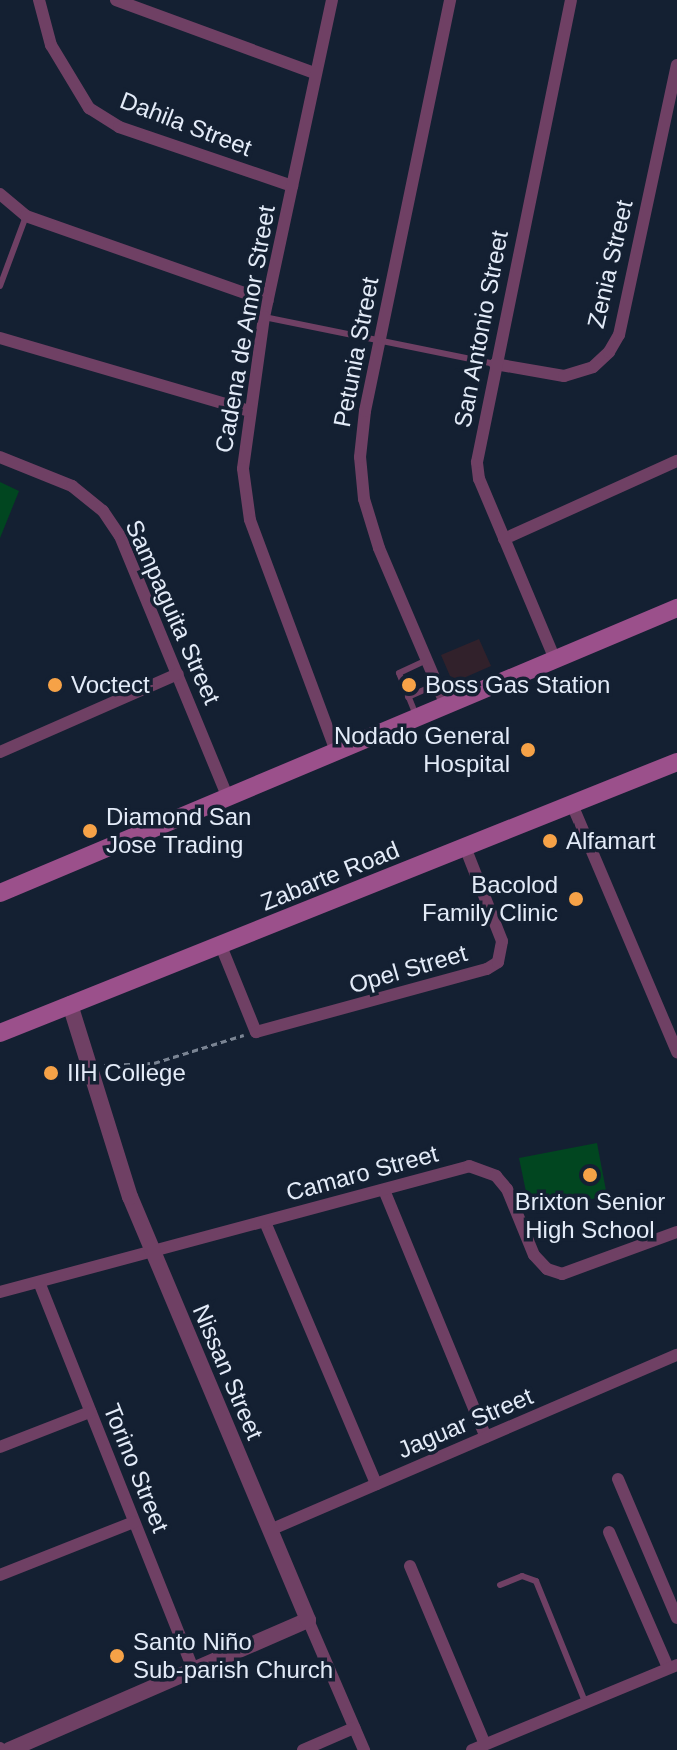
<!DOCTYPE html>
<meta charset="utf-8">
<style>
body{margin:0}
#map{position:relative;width:677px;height:1750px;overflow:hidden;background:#142032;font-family:Arial,sans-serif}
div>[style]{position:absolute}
.commercial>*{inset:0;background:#31212b}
.green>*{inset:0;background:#014620}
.path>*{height:3px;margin-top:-1.5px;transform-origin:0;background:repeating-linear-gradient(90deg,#7a8493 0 6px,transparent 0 10px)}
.service>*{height:6px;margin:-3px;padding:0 3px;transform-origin:3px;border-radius:3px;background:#6f4064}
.minor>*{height:12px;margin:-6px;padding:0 6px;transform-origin:6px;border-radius:6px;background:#6f4064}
.tertiary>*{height:16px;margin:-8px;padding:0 8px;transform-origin:8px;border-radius:8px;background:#6f4064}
.secondary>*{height:18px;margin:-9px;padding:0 9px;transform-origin:9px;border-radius:9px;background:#9b508b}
.dots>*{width:22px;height:22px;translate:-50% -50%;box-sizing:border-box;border:4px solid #142032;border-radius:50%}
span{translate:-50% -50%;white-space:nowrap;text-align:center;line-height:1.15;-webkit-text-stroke:7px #142032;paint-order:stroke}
.street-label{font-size:24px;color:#e3ebf8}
.poi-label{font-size:24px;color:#e3ebf8}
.left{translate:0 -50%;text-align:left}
.right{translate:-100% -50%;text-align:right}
</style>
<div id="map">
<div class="commercial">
<div style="clip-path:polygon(479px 639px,491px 666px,459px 680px,450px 676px,441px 655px)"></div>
</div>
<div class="green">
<div style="clip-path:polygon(0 482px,19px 491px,0 538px)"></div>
<div style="clip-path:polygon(597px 1143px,607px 1196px,530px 1211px,519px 1158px)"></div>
</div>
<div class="path">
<div style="left:104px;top:1065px;width:50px;rotate:-2.3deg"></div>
<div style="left:154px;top:1063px;width:94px;rotate:-17.3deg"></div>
</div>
<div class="service">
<div style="left:0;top:286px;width:75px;rotate:-69.6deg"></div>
<div style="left:264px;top:317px;width:236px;rotate:11.5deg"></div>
<div style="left:408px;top:697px;width:32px;rotate:-24deg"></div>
<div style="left:416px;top:715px;width:45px;rotate:-112deg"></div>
<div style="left:399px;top:673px;width:31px;rotate:-25deg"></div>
<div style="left:500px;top:1585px;width:24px;rotate:-22deg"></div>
<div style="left:522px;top:1576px;width:15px;rotate:20deg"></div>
<div style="left:536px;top:1581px;width:133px;rotate:67.9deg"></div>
</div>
<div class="minor">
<div style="left:39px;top:0;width:47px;rotate:75.1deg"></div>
<div style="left:51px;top:45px;width:74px;rotate:58.9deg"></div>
<div style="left:89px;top:108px;width:36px;rotate:32deg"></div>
<div style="left:119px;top:127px;width:183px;rotate:18.8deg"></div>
<div style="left:116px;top:0;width:211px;rotate:20.2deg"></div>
<div style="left:332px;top:0;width:324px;rotate:102.1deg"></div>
<div style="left:264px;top:317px;width:153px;rotate:97.9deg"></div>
<div style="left:243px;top:469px;width:51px;rotate:82.2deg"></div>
<div style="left:250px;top:520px;width:244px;rotate:69.6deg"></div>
<div style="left:0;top:194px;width:34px;rotate:40deg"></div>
<div style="left:26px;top:216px;width:256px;rotate:19.4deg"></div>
<div style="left:0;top:338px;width:259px;rotate:16.3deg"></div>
<div style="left:495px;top:364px;width:70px;rotate:9.9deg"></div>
<div style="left:564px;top:376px;width:30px;rotate:-17deg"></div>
<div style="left:593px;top:367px;width:22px;rotate:-43deg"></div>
<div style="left:609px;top:352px;width:20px;rotate:-60deg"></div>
<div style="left:619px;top:335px;width:276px;rotate:-77.9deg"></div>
<div style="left:0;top:457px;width:78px;rotate:21.9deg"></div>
<div style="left:72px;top:486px;width:40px;rotate:39deg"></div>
<div style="left:103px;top:511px;width:30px;rotate:56deg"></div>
<div style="left:120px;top:536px;width:281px;rotate:67.6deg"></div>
<div style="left:504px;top:539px;width:190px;rotate:-24.3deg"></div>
<div style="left:554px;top:657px;width:193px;rotate:-112.8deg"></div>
<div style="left:479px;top:479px;width:17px;rotate:-97deg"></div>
<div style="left:477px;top:462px;width:471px;rotate:-78.5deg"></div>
<div style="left:445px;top:703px;width:168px;rotate:-113.1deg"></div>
<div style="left:379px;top:548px;width:51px;rotate:-107deg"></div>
<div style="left:364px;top:499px;width:42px;rotate:-95.4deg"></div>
<div style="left:360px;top:457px;width:46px;rotate:-83.8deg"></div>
<div style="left:365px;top:411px;width:420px;rotate:-78.3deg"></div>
<div style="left:0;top:752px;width:194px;rotate:-23.7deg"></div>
<div style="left:571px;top:802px;width:272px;rotate:67deg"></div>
<div style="left:221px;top:946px;width:93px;rotate:67.9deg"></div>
<div style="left:256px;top:1032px;width:239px;rotate:-15.3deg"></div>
<div style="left:487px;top:969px;width:13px;rotate:-32deg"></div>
<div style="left:498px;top:962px;width:21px;rotate:-79deg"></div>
<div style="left:502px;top:941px;width:101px;rotate:-111.5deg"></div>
<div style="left:384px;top:1190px;width:267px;rotate:67.6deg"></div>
<div style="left:265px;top:1222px;width:285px;rotate:67deg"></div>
<div style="left:39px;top:1282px;width:419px;rotate:68.3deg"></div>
<div style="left:0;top:1292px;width:486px;rotate:-15deg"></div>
<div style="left:469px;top:1166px;width:29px;rotate:20deg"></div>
<div style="left:496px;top:1176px;width:17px;rotate:50deg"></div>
<div style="left:507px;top:1189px;width:71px;rotate:67.8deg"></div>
<div style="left:534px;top:1255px;width:19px;rotate:47deg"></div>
<div style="left:547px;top:1269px;width:16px;rotate:18deg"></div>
<div style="left:562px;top:1274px;width:122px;rotate:-20.1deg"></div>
<div style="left:0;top:1447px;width:97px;rotate:-21.3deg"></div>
<div style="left:618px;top:1479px;width:151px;rotate:67deg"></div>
<div style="left:270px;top:1530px;width:443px;rotate:-23.3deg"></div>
<div style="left:609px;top:1532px;width:148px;rotate:66.5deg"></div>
<div style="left:410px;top:1566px;width:193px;rotate:67.2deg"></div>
<div style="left:0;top:1575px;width:144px;rotate:-21.6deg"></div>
<div style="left:308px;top:1620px;width:142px;rotate:66.7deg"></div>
<div style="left:0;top:1748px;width:2px;rotate:63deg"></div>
<div style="left:303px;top:1750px;width:56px;rotate:-23.3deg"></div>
<div style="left:472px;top:1750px;width:222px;rotate:-22.5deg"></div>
</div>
<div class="tertiary">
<div style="left:9px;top:1750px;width:326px;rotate:-23.5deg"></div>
<div style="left:308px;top:1620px;width:459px;rotate:-112.8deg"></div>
<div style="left:130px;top:1197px;width:202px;rotate:-107.3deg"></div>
</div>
<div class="secondary">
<div style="left:0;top:893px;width:735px;rotate:-22.83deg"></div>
<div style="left:0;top:1033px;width:729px;rotate:-21.82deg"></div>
</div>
<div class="dots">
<div style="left:55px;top:685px;background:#f6a247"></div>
<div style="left:409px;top:685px;background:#f6a247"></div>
<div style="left:528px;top:750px;background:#f6a247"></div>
<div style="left:90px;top:831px;background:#f6a247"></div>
<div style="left:550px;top:841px;background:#f6a247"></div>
<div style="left:576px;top:899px;background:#f6a247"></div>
<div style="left:51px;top:1073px;background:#f6a247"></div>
<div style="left:590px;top:1175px;background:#f6a247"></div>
<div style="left:117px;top:1656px;background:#f6a247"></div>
</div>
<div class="street-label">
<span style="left:186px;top:124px;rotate:21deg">Dahila Street</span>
<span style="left:610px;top:264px;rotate:-77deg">Zenia Street</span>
<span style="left:245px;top:329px;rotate:-80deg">Cadena de Amor Street</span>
<span style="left:481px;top:329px;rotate:-79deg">San Antonio Street</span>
<span style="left:356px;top:352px;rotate:-79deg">Petunia Street</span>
<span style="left:173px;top:612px;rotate:66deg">Sampaguita Street</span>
<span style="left:330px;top:876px;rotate:-22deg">Zabarte Road</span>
<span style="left:408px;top:969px;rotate:-16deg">Opel Street</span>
<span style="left:362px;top:1173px;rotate:-15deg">Camaro Street</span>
<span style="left:228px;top:1372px;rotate:67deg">Nissan Street</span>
<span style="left:465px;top:1423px;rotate:-23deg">Jaguar Street</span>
<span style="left:136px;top:1468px;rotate:68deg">Torino Street</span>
</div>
<div class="poi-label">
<span class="left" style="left:71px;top:685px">Voctect</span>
<span class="left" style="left:425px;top:685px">Boss Gas Station</span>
<span class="right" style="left:510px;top:750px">Nodado General<br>Hospital</span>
<span class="left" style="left:106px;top:831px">Diamond San<br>Jose Trading</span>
<span class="left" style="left:566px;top:841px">Alfamart</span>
<span class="right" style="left:558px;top:899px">Bacolod<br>Family Clinic</span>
<span class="left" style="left:67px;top:1073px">IIH College</span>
<span style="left:590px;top:1216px">Brixton Senior<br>High School</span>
<span class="left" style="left:133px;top:1656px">Santo Niño<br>Sub-parish Church</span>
</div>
</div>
